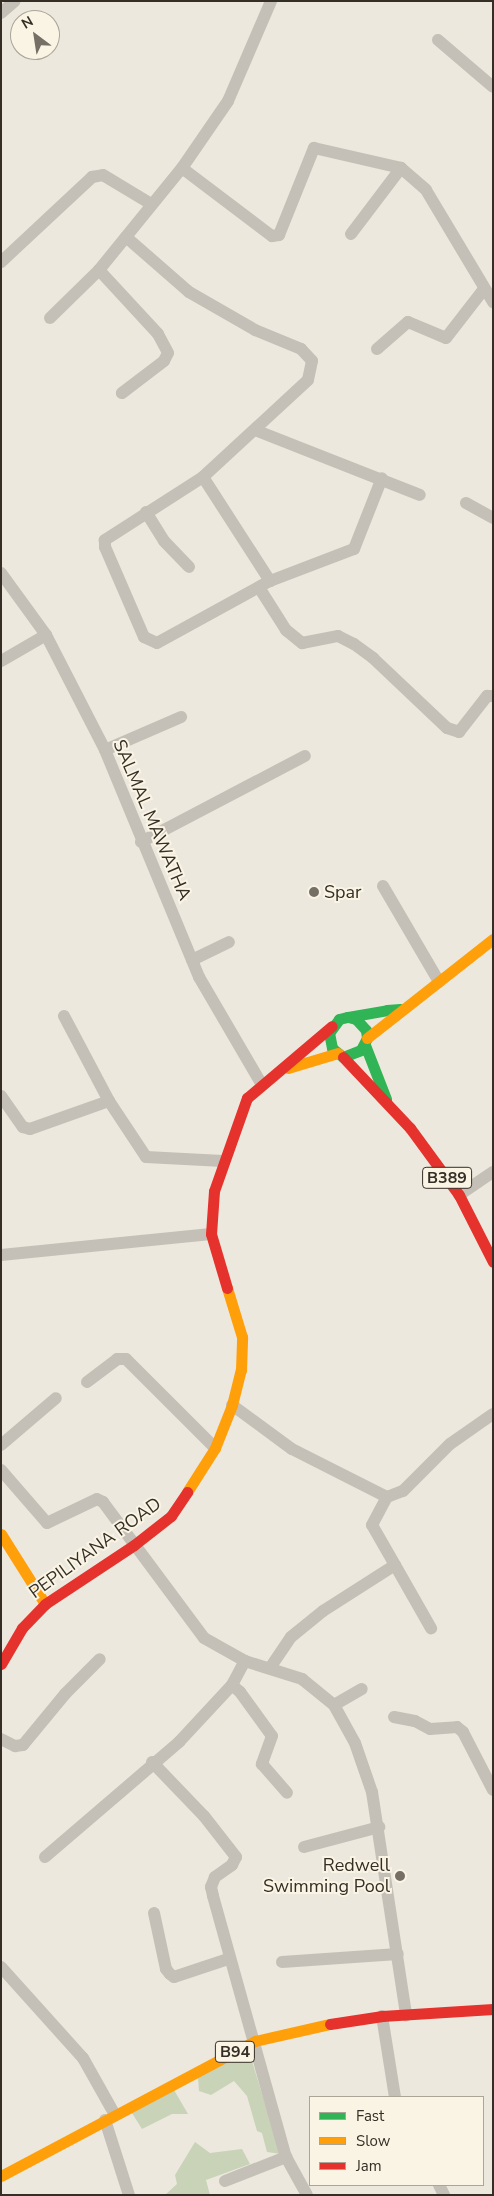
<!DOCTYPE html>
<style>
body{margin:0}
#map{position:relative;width:494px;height:2196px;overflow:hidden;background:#ece8de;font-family:"Nunito Sans",sans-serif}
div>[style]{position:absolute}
.green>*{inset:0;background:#c8d3b7}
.street>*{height:12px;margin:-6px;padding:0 6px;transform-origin:6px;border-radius:6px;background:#c5c0b7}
.fast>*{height:11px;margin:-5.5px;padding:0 5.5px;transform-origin:5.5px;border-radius:5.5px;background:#30b455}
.slow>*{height:11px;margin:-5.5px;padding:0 5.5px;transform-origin:5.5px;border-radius:5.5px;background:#ff9f0a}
.jam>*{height:11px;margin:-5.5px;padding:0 5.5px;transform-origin:5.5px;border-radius:5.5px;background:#e5322d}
.dots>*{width:14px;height:14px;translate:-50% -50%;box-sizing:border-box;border:2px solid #faf4e4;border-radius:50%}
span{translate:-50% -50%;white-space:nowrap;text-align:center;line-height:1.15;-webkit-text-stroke:4px #faf4e4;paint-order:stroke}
.shield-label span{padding:1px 4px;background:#faf4e4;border:1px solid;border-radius:4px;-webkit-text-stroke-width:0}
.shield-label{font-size:16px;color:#352e26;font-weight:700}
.street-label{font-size:18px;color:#352e26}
.poi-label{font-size:18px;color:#352e26}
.left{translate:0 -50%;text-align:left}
.right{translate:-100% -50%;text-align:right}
.frame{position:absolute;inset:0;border:2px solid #352e26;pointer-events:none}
.legend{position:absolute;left:309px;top:2096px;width:175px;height:90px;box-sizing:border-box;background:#faf4e4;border:1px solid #aba598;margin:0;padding:6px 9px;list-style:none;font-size:15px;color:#352e26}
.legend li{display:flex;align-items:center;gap:10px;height:25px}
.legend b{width:25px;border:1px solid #aba598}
.north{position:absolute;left:10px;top:10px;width:50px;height:50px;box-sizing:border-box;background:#faf4e4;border:1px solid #aba598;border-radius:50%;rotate:329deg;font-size:14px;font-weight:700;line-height:20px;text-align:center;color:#352e26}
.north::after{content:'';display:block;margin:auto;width:18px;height:22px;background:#756f66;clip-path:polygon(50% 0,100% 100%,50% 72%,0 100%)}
</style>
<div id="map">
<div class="green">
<div style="clip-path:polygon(249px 2052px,281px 2154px,267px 2152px,262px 2133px,257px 2131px,247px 2096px,234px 2081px,211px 2095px,199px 2091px,198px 2077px)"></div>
<div style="clip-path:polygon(174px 2090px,188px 2114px,172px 2114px,142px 2129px,132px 2113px)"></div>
<div style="clip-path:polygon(195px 2142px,210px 2153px,242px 2149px,250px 2164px,206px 2180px,210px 2195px,165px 2195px,177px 2184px,175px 2175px)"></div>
</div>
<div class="street">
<div style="left:1px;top:13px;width:18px;rotate:-41deg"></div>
<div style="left:438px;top:40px;width:72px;rotate:40.5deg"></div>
<div style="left:182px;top:168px;width:113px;rotate:37.1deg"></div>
<div style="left:272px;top:236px;width:7px;rotate:-8deg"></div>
<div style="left:279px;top:235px;width:94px;rotate:-68.1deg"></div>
<div style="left:314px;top:148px;width:89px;rotate:12.9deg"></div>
<div style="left:401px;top:168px;width:33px;rotate:41deg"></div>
<div style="left:426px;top:190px;width:131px;rotate:59.1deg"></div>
<div style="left:351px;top:234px;width:83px;rotate:-52.9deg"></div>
<div style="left:126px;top:237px;width:84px;rotate:41.1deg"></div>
<div style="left:189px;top:292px;width:76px;rotate:29.9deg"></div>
<div style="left:255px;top:330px;width:50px;rotate:22.4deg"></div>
<div style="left:301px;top:349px;width:16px;rotate:47deg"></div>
<div style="left:312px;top:361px;width:19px;rotate:102deg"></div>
<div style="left:308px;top:380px;width:143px;rotate:137.3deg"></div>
<div style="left:203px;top:477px;width:117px;rotate:147.3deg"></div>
<div style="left:105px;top:540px;width:7px;rotate:90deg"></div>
<div style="left:105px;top:547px;width:98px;rotate:66.6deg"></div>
<div style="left:144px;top:637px;width:14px;rotate:25deg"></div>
<div style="left:157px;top:643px;width:129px;rotate:-28.8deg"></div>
<div style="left:270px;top:581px;width:90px;rotate:-20.9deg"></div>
<div style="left:354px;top:549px;width:76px;rotate:-68.5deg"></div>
<div style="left:1px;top:262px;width:125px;rotate:-43deg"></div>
<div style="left:92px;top:177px;width:11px;rotate:-10deg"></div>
<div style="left:103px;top:175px;width:56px;rotate:31.1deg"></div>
<div style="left:99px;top:270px;width:87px;rotate:47.3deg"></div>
<div style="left:158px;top:334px;width:21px;rotate:62deg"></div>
<div style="left:168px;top:353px;width:9px;rotate:117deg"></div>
<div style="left:164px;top:361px;width:53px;rotate:142.7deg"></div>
<div style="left:50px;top:318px;width:69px;rotate:-44.4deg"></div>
<div style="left:99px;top:270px;width:132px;rotate:-50.9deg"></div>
<div style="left:182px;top:168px;width:81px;rotate:-55.5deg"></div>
<div style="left:228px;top:101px;width:109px;rotate:-66.7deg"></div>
<div style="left:377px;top:349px;width:41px;rotate:-41.1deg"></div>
<div style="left:408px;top:322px;width:41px;rotate:22.8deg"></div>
<div style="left:446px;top:338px;width:62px;rotate:-52.2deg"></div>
<div style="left:255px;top:430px;width:177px;rotate:21.5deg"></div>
<div style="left:203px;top:477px;width:124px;rotate:57.2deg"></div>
<div style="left:466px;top:503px;width:31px;rotate:29deg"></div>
<div style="left:146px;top:512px;width:34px;rotate:58deg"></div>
<div style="left:164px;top:541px;width:36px;rotate:46deg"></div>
<div style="left:1px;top:573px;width:77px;rotate:54deg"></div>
<div style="left:46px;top:635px;width:129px;rotate:62.8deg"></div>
<div style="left:105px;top:750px;width:246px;rotate:67.5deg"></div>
<div style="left:199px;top:977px;width:125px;rotate:59.7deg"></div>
<div style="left:260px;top:589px;width:49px;rotate:57.6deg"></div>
<div style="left:286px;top:630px;width:21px;rotate:39deg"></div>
<div style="left:302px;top:643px;width:37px;rotate:-11deg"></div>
<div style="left:338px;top:636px;width:18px;rotate:27deg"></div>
<div style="left:354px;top:644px;width:24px;rotate:36deg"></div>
<div style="left:373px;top:658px;width:102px;rotate:43.4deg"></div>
<div style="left:447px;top:728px;width:13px;rotate:18deg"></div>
<div style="left:459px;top:732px;width:46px;rotate:-52.1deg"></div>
<div style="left:487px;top:696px;width:6px"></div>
<div style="left:1px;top:661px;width:52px;rotate:-30deg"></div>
<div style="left:105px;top:750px;width:83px;rotate:-23.5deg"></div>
<div style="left:141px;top:842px;width:185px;rotate:-27.7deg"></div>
<div style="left:383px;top:886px;width:111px;rotate:59.7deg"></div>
<div style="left:192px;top:960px;width:41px;rotate:-25.9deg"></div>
<div style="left:64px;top:1016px;width:96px;rotate:62.1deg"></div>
<div style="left:1px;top:1096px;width:38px;rotate:55deg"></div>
<div style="left:23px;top:1127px;width:7px;rotate:16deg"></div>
<div style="left:30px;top:1129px;width:84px;rotate:-19.5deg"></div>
<div style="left:109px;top:1101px;width:67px;rotate:56.5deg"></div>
<div style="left:146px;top:1157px;width:77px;rotate:3deg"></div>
<div style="left:459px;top:1195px;width:41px;rotate:-34.1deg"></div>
<div style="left:1px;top:1255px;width:211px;rotate:-5.7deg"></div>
<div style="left:87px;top:1382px;width:38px;rotate:-37deg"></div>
<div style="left:117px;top:1359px;width:9px"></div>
<div style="left:126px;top:1359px;width:126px;rotate:45deg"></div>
<div style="left:232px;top:1405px;width:74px;rotate:36.3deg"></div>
<div style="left:292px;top:1449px;width:106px;rotate:26.8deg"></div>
<div style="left:387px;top:1497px;width:17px;rotate:-21deg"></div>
<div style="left:403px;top:1491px;width:66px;rotate:-45deg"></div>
<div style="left:450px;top:1444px;width:52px;rotate:-34.9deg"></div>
<div style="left:1px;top:1445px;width:72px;rotate:-40.5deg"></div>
<div style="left:1px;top:1470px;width:70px;rotate:49deg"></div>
<div style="left:47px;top:1523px;width:55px;rotate:-25.6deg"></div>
<div style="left:97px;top:1499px;width:7px;rotate:27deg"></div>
<div style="left:103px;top:1502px;width:169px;rotate:53.4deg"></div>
<div style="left:204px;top:1638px;width:47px;rotate:29.3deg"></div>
<div style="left:245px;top:1661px;width:60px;rotate:17.5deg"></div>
<div style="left:302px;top:1679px;width:41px;rotate:39.1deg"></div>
<div style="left:334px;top:1705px;width:43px;rotate:61.1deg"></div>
<div style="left:355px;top:1743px;width:52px;rotate:70.9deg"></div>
<div style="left:372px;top:1792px;width:226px;rotate:81.3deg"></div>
<div style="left:395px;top:1565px;width:73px;rotate:60.3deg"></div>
<div style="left:270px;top:1668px;width:37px;rotate:-56deg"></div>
<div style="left:291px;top:1637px;width:41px;rotate:-39.1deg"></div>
<div style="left:323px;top:1611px;width:85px;rotate:-32.6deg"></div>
<div style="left:395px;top:1565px;width:46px;rotate:-119.9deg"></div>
<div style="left:372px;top:1525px;width:32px;rotate:-62deg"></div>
<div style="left:232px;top:1685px;width:11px;rotate:41deg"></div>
<div style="left:240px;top:1692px;width:54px;rotate:54deg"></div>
<div style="left:272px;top:1736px;width:30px;rotate:110deg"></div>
<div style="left:262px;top:1764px;width:38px;rotate:49deg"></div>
<div style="left:334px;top:1705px;width:32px;rotate:-30deg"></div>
<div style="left:394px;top:1717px;width:21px;rotate:11deg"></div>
<div style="left:415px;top:1721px;width:17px;rotate:28deg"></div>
<div style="left:430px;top:1729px;width:27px;rotate:-4deg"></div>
<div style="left:457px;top:1727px;width:8px;rotate:40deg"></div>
<div style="left:463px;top:1732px;width:65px;rotate:62.7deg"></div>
<div style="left:1px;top:1739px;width:16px;rotate:27deg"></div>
<div style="left:15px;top:1746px;width:8px;rotate:-7deg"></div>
<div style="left:23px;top:1745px;width:66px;rotate:-50.5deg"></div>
<div style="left:65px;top:1694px;width:49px;rotate:-45deg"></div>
<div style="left:152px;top:1762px;width:75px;rotate:46.1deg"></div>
<div style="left:204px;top:1816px;width:52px;rotate:52deg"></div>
<div style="left:236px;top:1857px;width:9px;rotate:117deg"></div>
<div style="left:232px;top:1865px;width:21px;rotate:145deg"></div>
<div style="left:215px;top:1877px;width:11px;rotate:112deg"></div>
<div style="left:211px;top:1887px;width:9px;rotate:77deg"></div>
<div style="left:213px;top:1896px;width:271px;rotate:74.4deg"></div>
<div style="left:286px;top:2157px;width:43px;rotate:61.1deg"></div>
<div style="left:304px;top:1847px;width:78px;rotate:-14.9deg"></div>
<div style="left:45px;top:1857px;width:177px;rotate:-40.6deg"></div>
<div style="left:179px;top:1742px;width:78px;rotate:-47.1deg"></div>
<div style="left:232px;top:1685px;width:27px;rotate:-62deg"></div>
<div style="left:154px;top:1913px;width:57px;rotate:77.9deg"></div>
<div style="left:166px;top:1969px;width:6px;rotate:51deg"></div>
<div style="left:170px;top:1974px;width:5px;rotate:37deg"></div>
<div style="left:174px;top:1977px;width:57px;rotate:-18.4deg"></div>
<div style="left:282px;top:1962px;width:116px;rotate:-3.9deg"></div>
<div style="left:1px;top:1967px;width:122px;rotate:48deg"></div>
<div style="left:83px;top:2058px;width:65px;rotate:60.7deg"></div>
<div style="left:382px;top:2016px;width:82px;rotate:80.9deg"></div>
<div style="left:105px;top:2120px;width:79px;rotate:72.3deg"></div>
<div style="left:225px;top:2181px;width:66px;rotate:-21.5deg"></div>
<div style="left:439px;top:2185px;width:11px;rotate:63deg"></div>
</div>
<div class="fast">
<div style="left:348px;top:1017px;width:8px;rotate:14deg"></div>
<div style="left:356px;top:1019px;width:15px;rotate:48deg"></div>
<div style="left:366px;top:1030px;width:8px;rotate:83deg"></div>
<div style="left:367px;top:1038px;width:13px;rotate:117deg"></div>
<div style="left:361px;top:1050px;width:19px;rotate:159deg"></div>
<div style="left:343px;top:1057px;width:14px;rotate:-141deg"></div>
<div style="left:332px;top:1048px;width:15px;rotate:-101deg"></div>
<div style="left:329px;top:1033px;width:17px;rotate:-54deg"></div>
<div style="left:339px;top:1019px;width:9px;rotate:-13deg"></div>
<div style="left:348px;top:1017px;width:40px;rotate:-10deg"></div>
<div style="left:387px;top:1010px;width:13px;rotate:-4deg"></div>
<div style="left:365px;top:1045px;width:58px;rotate:68.7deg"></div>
</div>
<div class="slow">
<div style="left:367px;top:1038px;width:160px;rotate:-38.2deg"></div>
<div style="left:288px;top:1068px;width:52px;rotate:-16.7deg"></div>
<div style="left:187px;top:1492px;width:52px;rotate:-57.5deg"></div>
<div style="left:215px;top:1448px;width:46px;rotate:-68.4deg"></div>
<div style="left:232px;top:1405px;width:36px;rotate:-76deg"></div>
<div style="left:241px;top:1370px;width:33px;rotate:-88deg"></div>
<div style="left:242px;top:1337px;width:51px;rotate:-107deg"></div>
<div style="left:1px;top:1534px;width:83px;rotate:57.8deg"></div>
<div style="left:1px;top:2176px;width:288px;rotate:-28deg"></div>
<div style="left:255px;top:2041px;width:77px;rotate:-12.8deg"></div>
</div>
<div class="jam">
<div style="left:343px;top:1057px;width:98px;rotate:46.7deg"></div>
<div style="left:410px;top:1128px;width:83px;rotate:53.8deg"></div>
<div style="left:459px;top:1195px;width:75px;rotate:63.1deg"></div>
<div style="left:227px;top:1288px;width:56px;rotate:-106.5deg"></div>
<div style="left:211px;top:1234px;width:43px;rotate:-86deg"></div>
<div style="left:214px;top:1191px;width:99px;rotate:-70.5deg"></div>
<div style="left:247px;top:1098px;width:111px;rotate:-40.3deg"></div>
<div style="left:1px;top:1664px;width:42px;rotate:-59.7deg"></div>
<div style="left:22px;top:1628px;width:33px;rotate:-46deg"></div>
<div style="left:45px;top:1604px;width:107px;rotate:-33.5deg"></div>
<div style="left:134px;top:1545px;width:47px;rotate:-38.1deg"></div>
<div style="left:171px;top:1516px;width:29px;rotate:-56deg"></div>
<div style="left:330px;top:2024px;width:53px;rotate:-8.7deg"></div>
<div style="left:382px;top:2016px;width:111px;rotate:-3.6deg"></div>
</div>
<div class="dots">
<div style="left:314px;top:892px;background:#756f66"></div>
<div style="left:400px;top:1876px;background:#756f66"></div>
</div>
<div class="shield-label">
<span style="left:447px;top:1178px">B389</span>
<span style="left:235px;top:2052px">B94</span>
</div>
<div class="street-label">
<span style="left:152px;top:820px;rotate:67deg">SALMAL MAWATHA</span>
<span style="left:95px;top:1548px;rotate:-36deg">PEPILIYANA ROAD</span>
</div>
<div class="poi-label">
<span class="left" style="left:324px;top:892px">Spar</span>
<span class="right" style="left:390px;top:1876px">Redwell<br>Swimming Pool</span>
</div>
<div class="frame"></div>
<ul class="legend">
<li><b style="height:6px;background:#30b455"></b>Fast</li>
<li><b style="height:6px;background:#ff9f0a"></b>Slow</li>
<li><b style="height:6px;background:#e5322d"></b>Jam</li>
</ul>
<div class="north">N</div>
</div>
